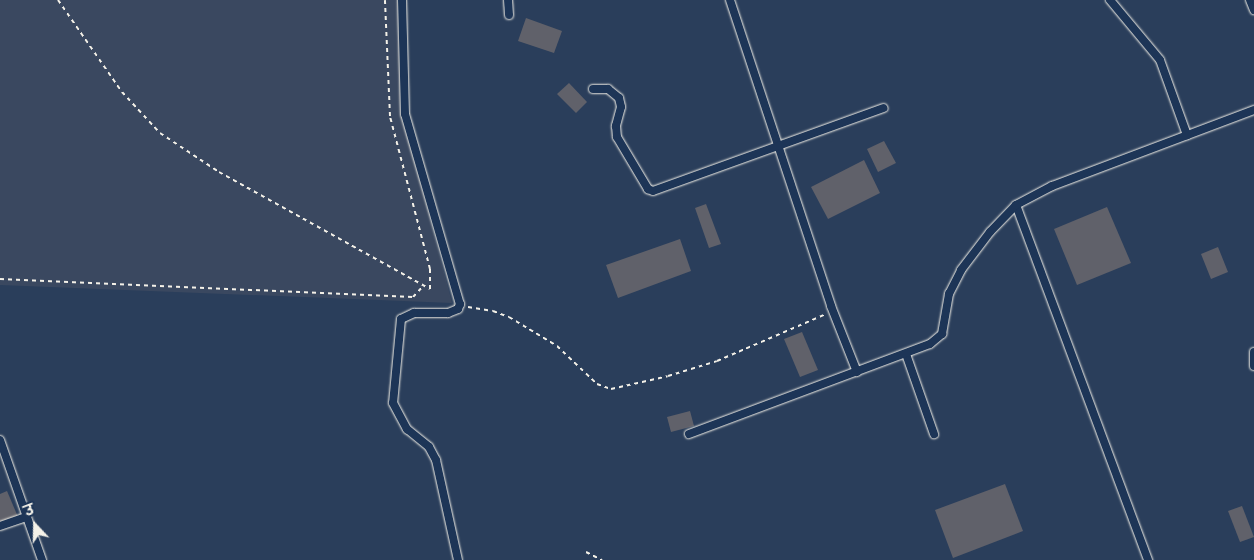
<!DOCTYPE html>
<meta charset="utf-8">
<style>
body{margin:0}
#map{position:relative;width:1254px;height:560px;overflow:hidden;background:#2a3e5b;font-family:"Comic Neue","Playpen Sans Deva",sans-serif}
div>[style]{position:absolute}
.built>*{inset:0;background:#3a4860}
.building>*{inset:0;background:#60616a}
.path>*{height:2px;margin-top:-1px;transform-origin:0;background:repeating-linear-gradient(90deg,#f4f1e8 0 4px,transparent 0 8px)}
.roads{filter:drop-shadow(0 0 1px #f4f1e8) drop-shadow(0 0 1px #f4f1e8)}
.street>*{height:8px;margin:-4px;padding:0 4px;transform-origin:4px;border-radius:4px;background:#1d3557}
span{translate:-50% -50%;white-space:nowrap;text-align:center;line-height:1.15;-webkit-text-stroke:5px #1d3557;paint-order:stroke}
.north{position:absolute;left:10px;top:500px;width:50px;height:50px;-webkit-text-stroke:4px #1d3557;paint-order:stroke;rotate:339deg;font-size:14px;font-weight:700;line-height:20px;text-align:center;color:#f4f1e8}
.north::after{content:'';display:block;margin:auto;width:18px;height:22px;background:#f4f1e8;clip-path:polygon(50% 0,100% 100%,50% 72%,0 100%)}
</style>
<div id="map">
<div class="built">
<div style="clip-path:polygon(0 0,399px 0,401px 109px,452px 303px,0 285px)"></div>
</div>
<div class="building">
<div style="clip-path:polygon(526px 18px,562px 31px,554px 53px,518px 41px)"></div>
<div style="clip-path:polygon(569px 83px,587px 102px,576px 113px,557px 94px)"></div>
<div style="clip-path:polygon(884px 141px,896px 163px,878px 172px,867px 149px)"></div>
<div style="clip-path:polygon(864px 160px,880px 193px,828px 219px,811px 187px)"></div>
<div style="clip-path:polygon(706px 204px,721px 244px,709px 248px,695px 208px)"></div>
<div style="clip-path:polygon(1107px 207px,1131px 263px,1077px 285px,1054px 229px)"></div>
<div style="clip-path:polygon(680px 239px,691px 271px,618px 298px,606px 265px)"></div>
<div style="clip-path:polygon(1218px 247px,1228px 272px,1211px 279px,1201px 254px)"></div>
<div style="clip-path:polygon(802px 332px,818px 370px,800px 377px,784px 339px)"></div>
<div style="clip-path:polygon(690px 411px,694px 426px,671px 432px,667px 417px)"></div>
<div style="clip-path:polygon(1005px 484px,1023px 531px,953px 558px,935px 510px)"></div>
<div style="clip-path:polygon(7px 491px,18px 517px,0 525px,0 494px)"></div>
<div style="clip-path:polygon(1242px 506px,1254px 537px,1240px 542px,1228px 511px)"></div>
</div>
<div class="path">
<div style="left:58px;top:0;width:112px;rotate:55.2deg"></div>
<div style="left:122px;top:92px;width:56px;rotate:47.2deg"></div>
<div style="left:160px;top:133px;width:71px;rotate:33.5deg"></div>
<div style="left:219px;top:172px;width:241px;rotate:29deg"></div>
<div style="left:430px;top:289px;width:20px;rotate:-90deg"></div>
<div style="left:430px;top:269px;width:158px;rotate:-104.7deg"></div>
<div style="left:390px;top:116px;width:116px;rotate:-92.5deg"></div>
<div style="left:0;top:279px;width:413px;rotate:2.5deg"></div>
<div style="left:413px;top:297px;width:16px;rotate:-47deg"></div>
<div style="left:468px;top:307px;width:25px;rotate:9deg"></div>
<div style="left:493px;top:311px;width:17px;rotate:21deg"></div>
<div style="left:509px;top:317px;width:56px;rotate:31.1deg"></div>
<div style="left:557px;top:346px;width:55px;rotate:43.5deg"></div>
<div style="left:597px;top:384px;width:15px;rotate:20deg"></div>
<div style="left:611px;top:389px;width:58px;rotate:-12.8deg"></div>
<div style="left:668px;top:376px;width:51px;rotate:-17deg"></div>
<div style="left:717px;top:361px;width:119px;rotate:-23.3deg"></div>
<div style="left:586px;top:552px;width:18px;rotate:27deg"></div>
</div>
<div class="roads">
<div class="street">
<div style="left:402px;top:0;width:114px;rotate:88.5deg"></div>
<div style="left:405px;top:114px;width:198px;rotate:73.9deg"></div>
<div style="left:460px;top:304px;width:5px;rotate:112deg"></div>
<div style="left:458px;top:309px;width:11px;rotate:158deg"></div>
<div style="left:448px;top:313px;width:34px;rotate:180deg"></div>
<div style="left:414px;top:313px;width:14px;rotate:155deg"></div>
<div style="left:401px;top:319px;width:84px;rotate:95.4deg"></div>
<div style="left:393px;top:403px;width:30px;rotate:62deg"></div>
<div style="left:407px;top:429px;width:28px;rotate:39deg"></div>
<div style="left:429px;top:447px;width:15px;rotate:62deg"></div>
<div style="left:436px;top:460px;width:102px;rotate:77.6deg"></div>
<div style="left:508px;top:0;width:15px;rotate:86deg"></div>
<div style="left:730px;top:0;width:322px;rotate:71.7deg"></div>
<div style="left:831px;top:306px;width:71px;rotate:68.5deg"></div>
<div style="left:1110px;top:0;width:78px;rotate:50.2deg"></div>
<div style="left:1160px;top:60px;width:80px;rotate:70.2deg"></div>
<div style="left:1250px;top:0;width:11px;rotate:68deg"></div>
<div style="left:593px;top:89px;width:15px"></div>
<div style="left:608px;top:89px;width:14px;rotate:39deg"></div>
<div style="left:619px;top:98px;width:9px;rotate:77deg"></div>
<div style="left:621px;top:107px;width:20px;rotate:105deg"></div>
<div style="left:616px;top:126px;width:11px;rotate:85deg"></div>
<div style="left:617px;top:137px;width:61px;rotate:59.2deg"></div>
<div style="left:648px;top:189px;width:5px;rotate:22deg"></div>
<div style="left:653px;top:191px;width:245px;rotate:-19.8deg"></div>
<div style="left:1016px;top:205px;width:379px;rotate:69.6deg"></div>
<div style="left:1254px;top:352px;width:14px;rotate:90deg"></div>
<div style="left:906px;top:354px;width:85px;rotate:70.7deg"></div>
<div style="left:689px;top:434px;width:257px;rotate:-20.5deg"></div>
<div style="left:930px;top:344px;width:16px;rotate:-40deg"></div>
<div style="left:942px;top:334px;width:41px;rotate:-80.1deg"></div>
<div style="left:949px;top:294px;width:27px;rotate:-63deg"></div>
<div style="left:961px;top:270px;width:48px;rotate:-52.7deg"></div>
<div style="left:990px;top:232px;width:37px;rotate:-46deg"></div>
<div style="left:1016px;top:205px;width:41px;rotate:-27.8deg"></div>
<div style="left:1052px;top:186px;width:216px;rotate:-20.6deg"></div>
<div style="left:0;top:440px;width:127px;rotate:70.7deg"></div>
<div style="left:0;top:526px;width:28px;rotate:-19deg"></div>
</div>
</div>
<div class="north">उ</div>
</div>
